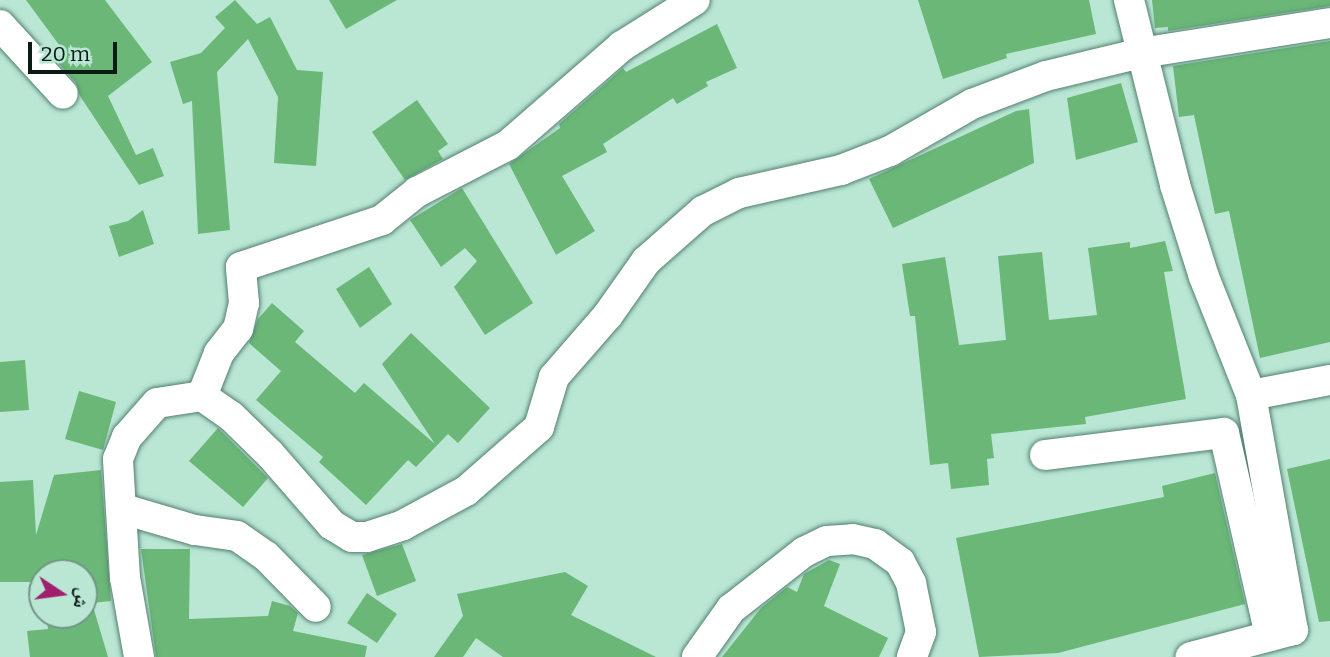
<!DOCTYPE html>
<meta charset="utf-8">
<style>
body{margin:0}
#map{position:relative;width:1330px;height:657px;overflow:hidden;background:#b9e7d4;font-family:Bitter,"Noto Naskh Arabic",serif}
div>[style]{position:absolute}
.building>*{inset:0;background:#6ab778}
.roads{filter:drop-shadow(0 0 2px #537f6e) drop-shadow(0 0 2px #537f6e)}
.minor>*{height:30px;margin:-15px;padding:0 15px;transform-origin:15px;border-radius:15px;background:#fff}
span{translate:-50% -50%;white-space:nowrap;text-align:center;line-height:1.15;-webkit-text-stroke:5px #b9e7d4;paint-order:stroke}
.north{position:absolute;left:28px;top:559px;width:70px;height:70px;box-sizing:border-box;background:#b9e7d4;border:2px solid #739587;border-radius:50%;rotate:103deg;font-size:19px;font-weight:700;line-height:28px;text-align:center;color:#091b14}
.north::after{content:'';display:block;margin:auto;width:24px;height:32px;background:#a11f6f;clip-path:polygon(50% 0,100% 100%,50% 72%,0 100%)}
.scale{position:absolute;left:28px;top:42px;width:89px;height:32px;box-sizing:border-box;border:4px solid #091b14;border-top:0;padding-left:9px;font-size:21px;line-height:24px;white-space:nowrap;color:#091b14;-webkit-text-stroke:5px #b9e7d4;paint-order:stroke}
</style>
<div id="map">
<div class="building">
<div style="clip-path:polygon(26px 0,105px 0,152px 62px,108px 96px,136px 155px,153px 148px,164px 176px,139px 185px,80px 96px,76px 83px,55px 59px,65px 53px)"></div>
<div style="clip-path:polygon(235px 0,257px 24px,270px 17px,297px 70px,323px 72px,316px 166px,274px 163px,278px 97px,248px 39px,217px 72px,230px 230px,198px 234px,192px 101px,183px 104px,170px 62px,201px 53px,225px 28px,215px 17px)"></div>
<div style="clip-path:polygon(329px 0,397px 0,346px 29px)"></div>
<div style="clip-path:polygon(918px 0,1089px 0,1096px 34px,1006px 54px,1007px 58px,943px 79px)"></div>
<div style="clip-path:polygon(1152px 0,1330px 0,1330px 6px,1168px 31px,1168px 27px,1155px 28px)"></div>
<div style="clip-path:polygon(717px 24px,737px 68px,706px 82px,708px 86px,677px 104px,673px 98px,603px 144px,607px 152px,562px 176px,595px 231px,556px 255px,509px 164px,560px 128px,559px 124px,623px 68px,626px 72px)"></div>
<div style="clip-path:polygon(1330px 41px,1330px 342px,1260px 358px,1229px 211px,1215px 214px,1194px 115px,1179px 117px,1173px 66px)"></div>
<div style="clip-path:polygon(1121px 83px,1138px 142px,1076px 160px,1067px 98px)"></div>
<div style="clip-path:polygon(417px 100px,448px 144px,438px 151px,443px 159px,405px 180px,372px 132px)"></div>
<div style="clip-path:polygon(1029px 109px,1034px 163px,893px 228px,869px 179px,1016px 111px)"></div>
<div style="clip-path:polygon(462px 188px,533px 303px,485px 335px,454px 287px,477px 261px,465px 248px,441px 267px,410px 220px)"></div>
<div style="clip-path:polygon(143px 210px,154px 244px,119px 257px,109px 226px,128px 221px)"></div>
<div style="clip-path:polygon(1165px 241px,1173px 271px,1164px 272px,1186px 399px,1085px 417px,1086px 424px,991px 434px,994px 458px,987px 459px,989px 485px,951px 489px,948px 463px,930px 465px,915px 316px,910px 316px,902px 264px,945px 257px,959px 345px,1006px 340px,998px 256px,1042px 252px,1049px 320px,1097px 315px,1088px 248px,1130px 242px,1130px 248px)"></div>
<div style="clip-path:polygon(369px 267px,392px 304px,360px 328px,336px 289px)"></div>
<div style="clip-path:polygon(272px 303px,304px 331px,295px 342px,355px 393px,364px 383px,435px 444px,382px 364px,411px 333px,490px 408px,458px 443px,448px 434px,416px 467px,408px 460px,366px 505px,319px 462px,323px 457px,256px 400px,281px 371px,249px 343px,258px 319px)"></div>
<div style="clip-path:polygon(25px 360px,29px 410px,0 412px,0 362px)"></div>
<div style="clip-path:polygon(79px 391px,116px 402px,103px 450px,65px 439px)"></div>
<div style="clip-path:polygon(218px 428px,268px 478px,243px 507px,189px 461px)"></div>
<div style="clip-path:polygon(1330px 459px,1330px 621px,1319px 622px,1287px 469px)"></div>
<div style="clip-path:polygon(101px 470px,111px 601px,92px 603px,108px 657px,30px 657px,27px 631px,48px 629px,46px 615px,84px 615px,84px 573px,42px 573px,42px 582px,0 582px,0 482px,33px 480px,36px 535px,54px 475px)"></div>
<div style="clip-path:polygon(1215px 473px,1245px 604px,1058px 653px,979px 657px,956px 538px,1164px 497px,1162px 486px)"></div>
<div style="clip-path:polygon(402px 544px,416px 581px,377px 596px,362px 555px)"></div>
<div style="clip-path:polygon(141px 549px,190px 549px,189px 619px,268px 616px,272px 601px,290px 606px,298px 613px,293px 631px,367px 646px,365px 657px,156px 657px)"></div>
<div style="clip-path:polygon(829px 560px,840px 564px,824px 606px,888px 638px,879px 657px,722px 657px,761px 608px,787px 587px,797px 592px,804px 574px)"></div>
<div style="clip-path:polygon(565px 572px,588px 586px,571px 615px,656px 657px,503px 657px,476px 638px,463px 657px,434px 657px,463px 616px,457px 594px)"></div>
<div style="clip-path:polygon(367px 593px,397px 614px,377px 643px,347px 623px)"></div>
</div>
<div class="roads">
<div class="minor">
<div style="left:1129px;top:0;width:191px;rotate:76deg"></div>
<div style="left:1175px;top:185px;width:96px;rotate:72.5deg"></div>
<div style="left:1204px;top:277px;width:127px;rotate:68.3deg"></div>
<div style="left:1251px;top:395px;width:239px;rotate:79.9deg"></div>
<div style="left:1293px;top:630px;width:106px;rotate:165.2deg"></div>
<div style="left:0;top:25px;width:93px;rotate:47.6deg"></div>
<div style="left:1251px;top:395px;width:80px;rotate:-10.8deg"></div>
<div style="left:202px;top:396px;width:46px;rotate:-68.4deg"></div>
<div style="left:219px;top:353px;width:31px;rotate:-52deg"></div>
<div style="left:238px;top:329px;width:27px;rotate:-77deg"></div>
<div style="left:244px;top:303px;width:36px;rotate:-95deg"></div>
<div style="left:241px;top:267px;width:149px;rotate:-18.4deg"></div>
<div style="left:382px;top:220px;width:45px;rotate:-38.7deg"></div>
<div style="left:417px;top:192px;width:102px;rotate:-27.3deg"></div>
<div style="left:508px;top:145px;width:151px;rotate:-41deg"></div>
<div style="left:622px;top:46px;width:86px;rotate:-32.2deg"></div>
<div style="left:1045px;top:455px;width:180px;rotate:-7deg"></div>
<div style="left:1224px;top:433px;width:208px;rotate:77.2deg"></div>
<div style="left:123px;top:509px;width:75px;rotate:16.3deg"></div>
<div style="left:195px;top:530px;width:42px;rotate:8.1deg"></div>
<div style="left:237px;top:536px;width:35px;rotate:35deg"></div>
<div style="left:266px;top:556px;width:71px;rotate:45.6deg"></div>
<div style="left:139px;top:657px;width:80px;rotate:-100deg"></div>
<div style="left:125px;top:578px;width:119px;rotate:-93.4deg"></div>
<div style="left:118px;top:459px;width:24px;rotate:-68deg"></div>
<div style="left:127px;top:437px;width:45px;rotate:-48.6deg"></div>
<div style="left:157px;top:403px;width:46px;rotate:-8.8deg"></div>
<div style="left:202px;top:396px;width:35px;rotate:35deg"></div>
<div style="left:231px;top:416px;width:54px;rotate:44.3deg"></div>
<div style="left:270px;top:454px;width:94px;rotate:48.9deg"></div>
<div style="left:332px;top:525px;width:23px;rotate:31deg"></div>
<div style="left:352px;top:537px;width:15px"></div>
<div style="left:367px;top:537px;width:38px;rotate:-18deg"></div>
<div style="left:403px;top:525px;width:72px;rotate:-28.4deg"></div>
<div style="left:466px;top:491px;width:97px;rotate:-41.2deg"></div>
<div style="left:539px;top:427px;width:52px;rotate:-73.3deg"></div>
<div style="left:554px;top:377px;width:82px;rotate:-48.9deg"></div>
<div style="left:608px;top:315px;width:66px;rotate:-54.9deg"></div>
<div style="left:646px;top:261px;width:76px;rotate:-41.3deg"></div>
<div style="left:703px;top:211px;width:40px;rotate:-26.6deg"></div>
<div style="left:739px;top:193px;width:105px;rotate:-12.7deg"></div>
<div style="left:841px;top:170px;width:53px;rotate:-21.2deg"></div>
<div style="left:890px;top:151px;width:95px;rotate:-29.8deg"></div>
<div style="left:972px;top:104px;width:79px;rotate:-20.7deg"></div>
<div style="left:1046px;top:76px;width:98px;rotate:-13.6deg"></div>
<div style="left:1141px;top:53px;width:191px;rotate:-9deg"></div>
<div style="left:697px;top:657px;width:59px;rotate:-54.7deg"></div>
<div style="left:731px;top:609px;width:93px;rotate:-38deg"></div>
<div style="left:804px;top:552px;width:25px;rotate:-26deg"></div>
<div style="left:827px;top:541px;width:26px;rotate:-4deg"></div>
<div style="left:853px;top:539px;width:23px;rotate:13deg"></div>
<div style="left:875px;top:544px;width:31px;rotate:36deg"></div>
<div style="left:900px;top:562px;width:24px;rotate:62deg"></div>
<div style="left:911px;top:583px;width:50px;rotate:78.5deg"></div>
<div style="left:921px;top:632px;width:27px;rotate:110deg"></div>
</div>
</div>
<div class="north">ش</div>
<div class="scale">20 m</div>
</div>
